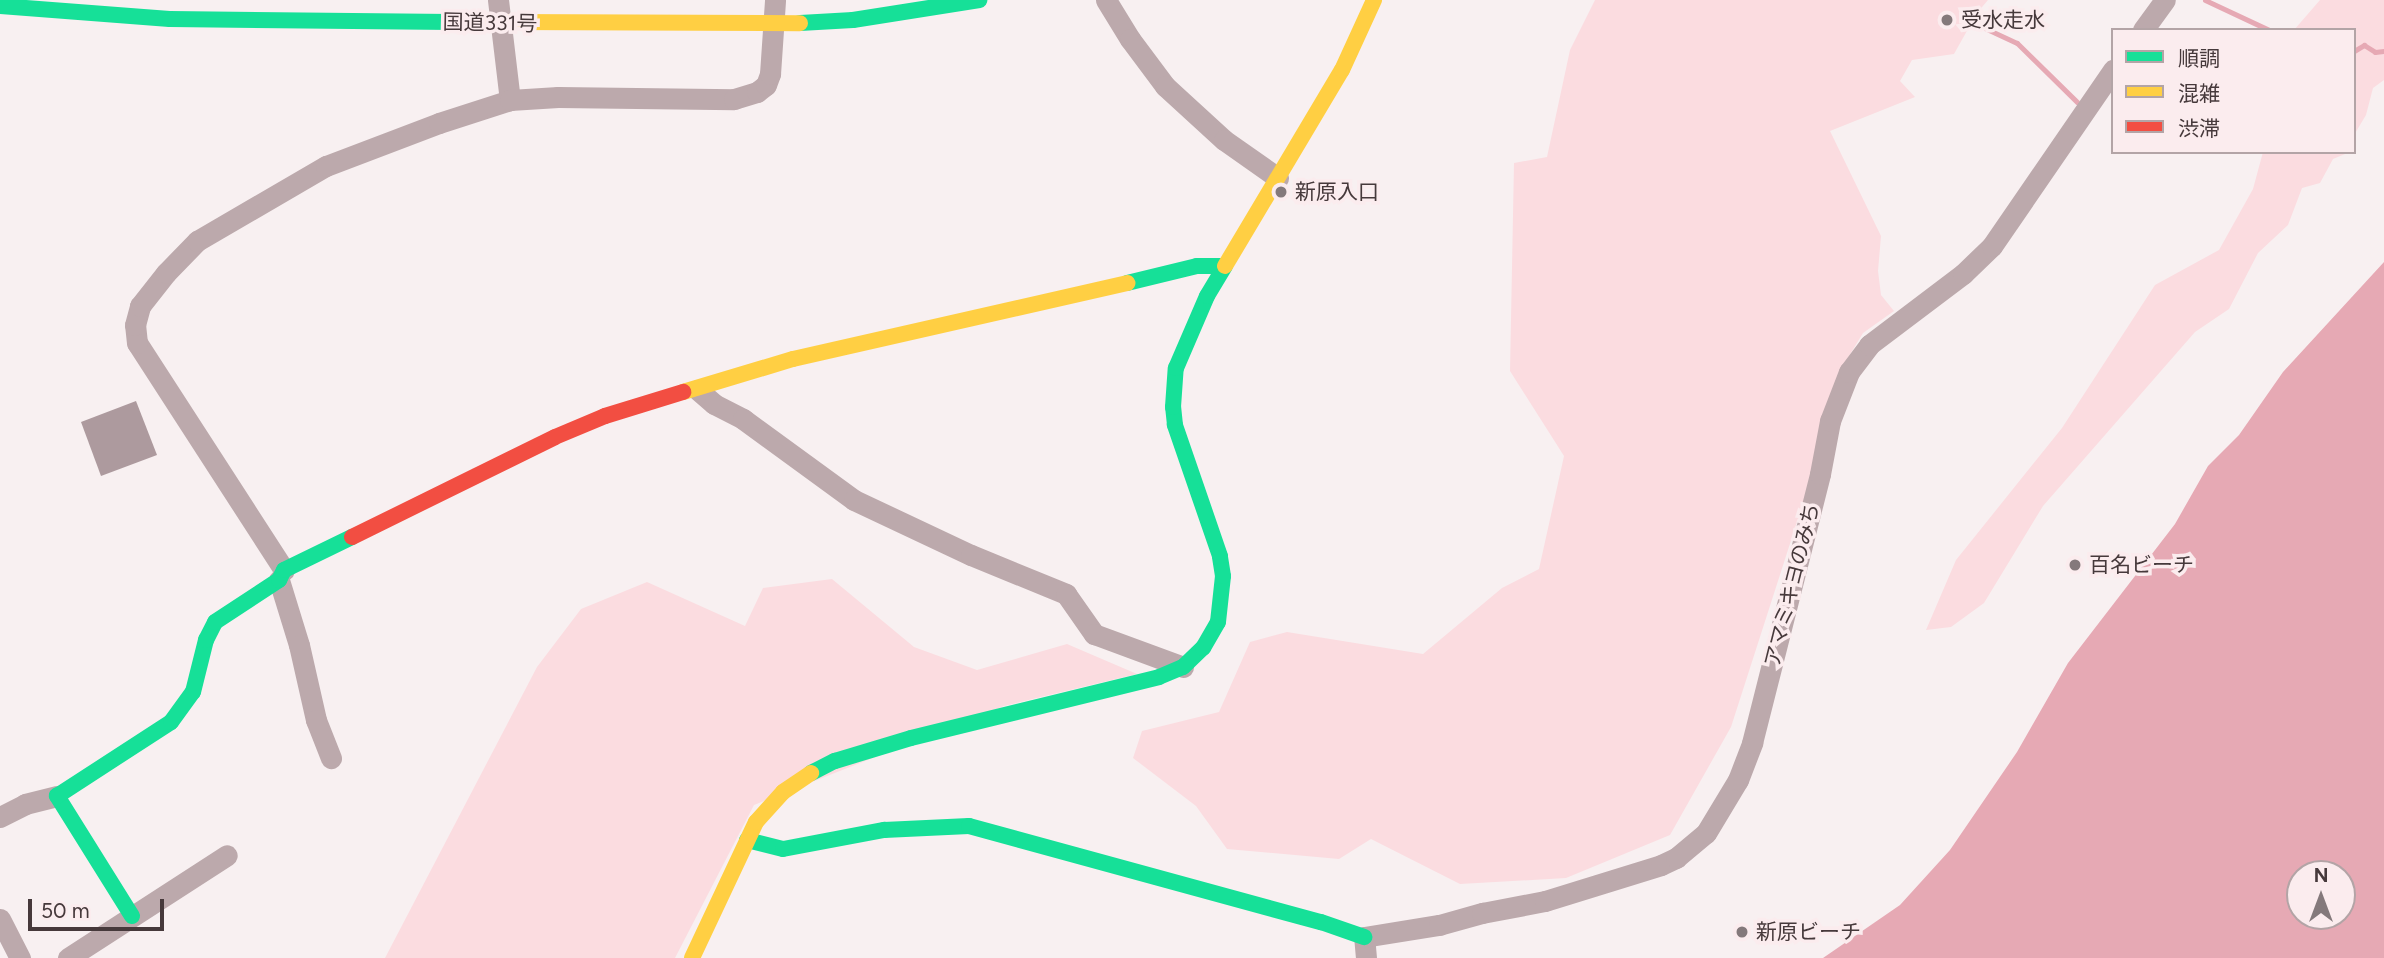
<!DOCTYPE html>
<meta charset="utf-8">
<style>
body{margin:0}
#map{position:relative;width:2384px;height:958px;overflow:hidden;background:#f8f0f1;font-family:Figtree,"Noto Sans JP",sans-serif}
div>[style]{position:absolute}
.green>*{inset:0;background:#fbdce0}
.water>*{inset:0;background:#e6a9b4}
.stream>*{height:5px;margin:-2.5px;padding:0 2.5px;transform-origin:2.5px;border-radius:2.5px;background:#e6a9b4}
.building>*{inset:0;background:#ad9a9e}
.street>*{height:21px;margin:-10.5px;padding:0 10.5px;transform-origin:10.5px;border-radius:10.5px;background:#bca9ac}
.fast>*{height:16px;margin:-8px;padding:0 8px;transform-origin:8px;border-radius:8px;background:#16e098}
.slow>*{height:16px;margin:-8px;padding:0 8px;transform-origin:8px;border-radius:8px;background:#ffcf43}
.jam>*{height:16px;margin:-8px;padding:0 8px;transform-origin:8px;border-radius:8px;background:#f24e42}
.dots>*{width:19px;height:19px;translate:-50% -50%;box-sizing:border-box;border:4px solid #fbecee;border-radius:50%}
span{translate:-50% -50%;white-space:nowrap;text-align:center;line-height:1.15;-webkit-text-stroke:7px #fbecee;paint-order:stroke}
.poi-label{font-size:21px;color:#46393b}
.left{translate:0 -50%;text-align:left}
.street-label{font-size:21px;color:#46393b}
.legend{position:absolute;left:2111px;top:28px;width:245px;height:126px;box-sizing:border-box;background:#fbecee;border:2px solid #b3a4a6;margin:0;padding:9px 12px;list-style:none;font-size:21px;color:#46393b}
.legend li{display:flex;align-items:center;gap:14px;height:35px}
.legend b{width:35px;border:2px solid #b3a4a6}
.north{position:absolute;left:2286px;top:860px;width:70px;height:70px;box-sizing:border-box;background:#fbecee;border:2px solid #b3a4a6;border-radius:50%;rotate:0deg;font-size:19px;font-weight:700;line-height:28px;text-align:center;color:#46393b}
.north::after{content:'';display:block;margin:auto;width:24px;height:32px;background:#84797b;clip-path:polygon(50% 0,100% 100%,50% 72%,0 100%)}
.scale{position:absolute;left:28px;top:899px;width:136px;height:32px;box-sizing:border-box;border:4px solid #46393b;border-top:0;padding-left:9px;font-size:21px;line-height:24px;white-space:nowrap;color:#46393b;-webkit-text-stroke:5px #fbecee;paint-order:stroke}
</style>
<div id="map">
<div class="green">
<div style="clip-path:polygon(1595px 0,1988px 0,1977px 13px,1954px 54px,1912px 60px,1900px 81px,1915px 97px,1830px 131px,1881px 236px,1878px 271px,1881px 295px,1894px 311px,1863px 333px,1843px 366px,1814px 469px,1731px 727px,1670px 835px,1566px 878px,1460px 884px,1371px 839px,1339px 859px,1227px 849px,1196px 806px,1133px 758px,1142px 731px,1219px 712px,1250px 642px,1287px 632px,1423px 654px,1502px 588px,1539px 569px,1564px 456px,1510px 371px,1514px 163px,1547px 157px,1570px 50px)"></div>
<div style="clip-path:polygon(2320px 0,2384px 0,2384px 80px,2373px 88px,2366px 115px,2354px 135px,2354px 30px,2294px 30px)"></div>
<div style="clip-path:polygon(2263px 152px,2350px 152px,2333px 159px,2320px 183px,2302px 188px,2288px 225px,2258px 253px,2229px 309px,2195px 332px,2043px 506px,1984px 603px,1951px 627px,1926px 630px,1956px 560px,2062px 428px,2155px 285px,2219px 250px,2253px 189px)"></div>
<div style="clip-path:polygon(832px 579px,914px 647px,977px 670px,1067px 644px,1137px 674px,1004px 706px,754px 805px,675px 958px,385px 958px,537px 667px,581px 609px,647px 582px,745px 626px,763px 588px)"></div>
</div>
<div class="water">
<div style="clip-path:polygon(evenodd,2384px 262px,2384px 958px,1823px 958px,1900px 905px,1950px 850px,2017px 752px,2068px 663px,2175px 524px,2208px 466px,2239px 435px,2283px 372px,2384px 262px,2300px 874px,2342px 874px,2342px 916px,2300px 916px,2300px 874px)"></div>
</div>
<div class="stream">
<div style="left:2205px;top:0;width:71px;rotate:25.1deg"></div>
<div style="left:1976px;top:24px;width:45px;rotate:24.9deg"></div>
<div style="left:2017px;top:43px;width:84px;rotate:44.5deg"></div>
<div style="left:2354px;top:51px;width:12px;rotate:-31deg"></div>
<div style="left:2364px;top:45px;width:13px;rotate:32deg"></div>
<div style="left:2375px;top:52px;width:9px;rotate:-6deg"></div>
</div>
<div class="building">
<div style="clip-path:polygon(136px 401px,157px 455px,101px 476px,81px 422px)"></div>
</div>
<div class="street">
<div style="left:498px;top:0;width:101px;rotate:83.2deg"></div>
<div style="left:1106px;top:0;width:46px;rotate:58.4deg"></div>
<div style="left:1130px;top:39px;width:59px;rotate:53.3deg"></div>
<div style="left:1165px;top:86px;width:80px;rotate:42.5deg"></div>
<div style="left:1224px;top:140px;width:66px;rotate:35.1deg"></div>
<div style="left:2143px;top:30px;width:37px;rotate:-54deg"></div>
<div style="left:698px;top:390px;width:21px;rotate:41deg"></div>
<div style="left:714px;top:404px;width:33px;rotate:27deg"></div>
<div style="left:743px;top:419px;width:137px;rotate:36.1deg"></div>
<div style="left:854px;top:500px;width:129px;rotate:25.2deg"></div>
<div style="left:971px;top:555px;width:103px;rotate:22.3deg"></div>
<div style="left:1066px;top:594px;width:49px;rotate:55deg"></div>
<div style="left:1094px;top:634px;width:95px;rotate:20.3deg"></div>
<div style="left:284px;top:570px;width:270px;rotate:-122.9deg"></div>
<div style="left:137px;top:343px;width:18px;rotate:-96deg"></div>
<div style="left:135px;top:325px;width:20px;rotate:-75deg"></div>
<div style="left:140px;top:306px;width:42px;rotate:-51.8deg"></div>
<div style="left:166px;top:273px;width:45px;rotate:-45.9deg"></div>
<div style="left:197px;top:241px;width:149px;rotate:-30.2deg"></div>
<div style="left:326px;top:166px;width:121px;rotate:-20.8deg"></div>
<div style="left:439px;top:123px;width:75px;rotate:-17.9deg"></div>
<div style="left:510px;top:100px;width:48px;rotate:-3.6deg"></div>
<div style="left:558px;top:97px;width:176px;rotate:0.7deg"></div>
<div style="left:734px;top:99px;width:24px;rotate:-17deg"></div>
<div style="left:757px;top:92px;width:11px;rotate:-38deg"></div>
<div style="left:766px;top:85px;width:12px;rotate:-70deg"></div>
<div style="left:770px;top:74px;width:74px;rotate:-86.1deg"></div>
<div style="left:279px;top:580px;width:68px;rotate:72.9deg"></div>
<div style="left:299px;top:645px;width:77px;rotate:77.2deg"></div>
<div style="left:316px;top:720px;width:41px;rotate:68.5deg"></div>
<div style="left:0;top:817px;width:28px;rotate:-27deg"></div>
<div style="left:25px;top:804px;width:33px;rotate:-14deg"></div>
<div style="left:0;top:919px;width:44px;rotate:62.9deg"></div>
<div style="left:68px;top:958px;width:189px;rotate:-32.9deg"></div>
<div style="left:1366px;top:958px;width:21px;rotate:-95deg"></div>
<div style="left:1364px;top:937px;width:76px;rotate:-9.1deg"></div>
<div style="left:1439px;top:925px;width:45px;rotate:-15.6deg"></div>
<div style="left:1482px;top:913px;width:64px;rotate:-10.8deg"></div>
<div style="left:1545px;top:901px;width:121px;rotate:-17.2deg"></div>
<div style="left:1661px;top:865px;width:17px;rotate:-25deg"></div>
<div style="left:1676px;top:858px;width:39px;rotate:-40deg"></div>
<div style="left:1706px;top:833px;width:62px;rotate:-58.9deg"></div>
<div style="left:1738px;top:780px;width:40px;rotate:-69deg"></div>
<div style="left:1752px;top:743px;width:277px;rotate:-75.8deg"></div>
<div style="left:1820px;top:474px;width:54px;rotate:-79.3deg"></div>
<div style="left:1830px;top:421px;width:53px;rotate:-68.8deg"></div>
<div style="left:1849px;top:372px;width:34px;rotate:-53deg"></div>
<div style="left:1869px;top:345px;width:118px;rotate:-37.1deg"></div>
<div style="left:1963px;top:274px;width:40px;rotate:-44deg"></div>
<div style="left:1992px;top:246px;width:214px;rotate:-55.5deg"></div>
</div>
<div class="fast">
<div style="left:0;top:6px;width:170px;rotate:4.4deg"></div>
<div style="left:170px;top:19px;width:306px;rotate:0.6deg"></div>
<div style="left:800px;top:23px;width:53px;rotate:-3.2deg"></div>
<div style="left:853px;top:20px;width:128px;rotate:-9deg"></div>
<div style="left:1127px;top:283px;width:72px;rotate:-13.7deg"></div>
<div style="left:1197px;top:266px;width:27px"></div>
<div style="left:811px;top:773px;width:27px;rotate:-27deg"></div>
<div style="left:835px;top:761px;width:79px;rotate:-16.8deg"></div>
<div style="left:911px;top:738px;width:255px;rotate:-13.8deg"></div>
<div style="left:1159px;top:677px;width:26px;rotate:-23deg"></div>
<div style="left:1183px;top:667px;width:28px;rotate:-44deg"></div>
<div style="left:1203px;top:648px;width:30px;rotate:-60deg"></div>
<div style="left:1218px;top:622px;width:46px;rotate:-83.8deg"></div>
<div style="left:1223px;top:576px;width:20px;rotate:-99deg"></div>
<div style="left:1220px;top:556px;width:139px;rotate:-109deg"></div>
<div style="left:1175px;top:425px;width:18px;rotate:-96deg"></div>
<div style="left:1173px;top:407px;width:39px;rotate:-86deg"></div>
<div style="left:1176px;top:368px;width:78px;rotate:-66.7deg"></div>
<div style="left:1207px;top:296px;width:35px;rotate:-59deg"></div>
<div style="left:747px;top:840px;width:37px;rotate:14deg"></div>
<div style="left:783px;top:849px;width:103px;rotate:-10.7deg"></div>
<div style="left:884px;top:830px;width:85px;rotate:-2.7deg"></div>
<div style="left:969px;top:826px;width:365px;rotate:15.3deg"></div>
<div style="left:1321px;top:922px;width:46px;rotate:19.2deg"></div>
<div style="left:132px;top:916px;width:142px;rotate:-122deg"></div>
<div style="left:57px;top:796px;width:136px;rotate:-33deg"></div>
<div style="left:171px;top:722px;width:37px;rotate:-54deg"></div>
<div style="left:193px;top:692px;width:54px;rotate:-76deg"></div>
<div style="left:206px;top:640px;width:20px;rotate:-63deg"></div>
<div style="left:215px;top:622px;width:77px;rotate:-33.3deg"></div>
<div style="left:279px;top:580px;width:11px;rotate:-63deg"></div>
<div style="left:284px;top:570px;width:76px;rotate:-25.9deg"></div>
</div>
<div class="slow">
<div style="left:476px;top:22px;width:324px;rotate:0.2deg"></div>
<div style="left:1225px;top:266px;width:228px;rotate:-59.2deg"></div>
<div style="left:1342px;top:70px;width:77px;rotate:-65.4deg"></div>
<div style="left:683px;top:392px;width:115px;rotate:-16.7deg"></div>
<div style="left:793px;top:359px;width:343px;rotate:-12.8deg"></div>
<div style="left:692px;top:958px;width:150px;rotate:-64.8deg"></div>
<div style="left:756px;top:822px;width:40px;rotate:-48deg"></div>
<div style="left:783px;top:792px;width:34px;rotate:-34deg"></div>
</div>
<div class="jam">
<div style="left:352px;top:537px;width:226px;rotate:-26.2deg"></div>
<div style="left:555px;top:437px;width:54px;rotate:-22.8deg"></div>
<div style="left:605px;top:416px;width:82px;rotate:-17.1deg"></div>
</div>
<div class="dots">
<div style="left:1947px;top:20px;background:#84797b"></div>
<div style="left:1281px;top:192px;background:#84797b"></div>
<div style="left:2075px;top:565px;background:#84797b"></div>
<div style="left:1742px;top:932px;background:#84797b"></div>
</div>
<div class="poi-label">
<span class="left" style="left:1961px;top:20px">受水走水</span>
<span class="left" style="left:1295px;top:192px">新原入口</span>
<span class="left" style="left:2089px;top:565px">百名ビーチ</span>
<span class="left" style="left:1756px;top:932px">新原ビーチ</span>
</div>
<div class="street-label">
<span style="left:490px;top:23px;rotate:1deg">国道331号</span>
<span style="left:1792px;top:585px;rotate:-76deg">アマミキヨのみち</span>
</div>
<ul class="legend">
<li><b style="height:9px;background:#16e098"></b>順調</li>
<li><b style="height:9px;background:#ffcf43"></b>混雑</li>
<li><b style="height:9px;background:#f24e42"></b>渋滞</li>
</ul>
<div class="north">N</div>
<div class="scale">50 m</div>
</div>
